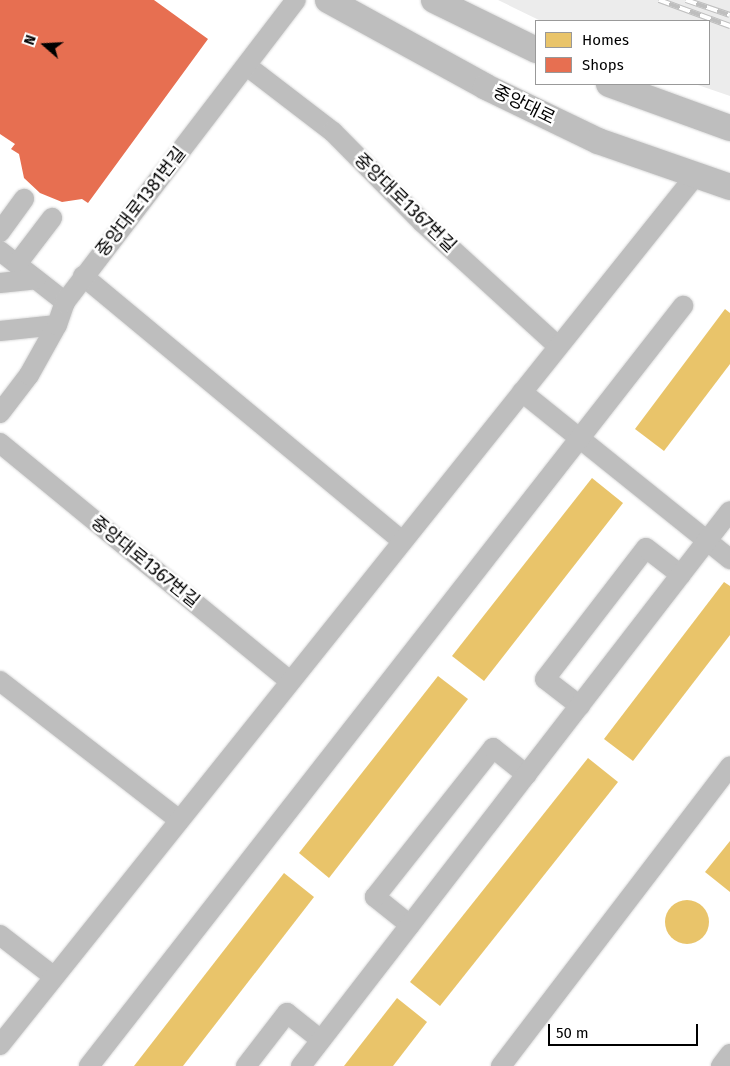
<!DOCTYPE html>
<meta charset="utf-8">
<style>
body{margin:0}
#map{position:relative;width:730px;height:1066px;overflow:hidden;background:#fff;font-family:"Fira Sans","Noto Sans KR",sans-serif}
div>[style]{position:absolute}
.green>*{inset:0;background:#ececec}
.homes>*{inset:0;background:#e9c46a}
.round{border-radius:50%}
.shops>*{inset:0;background:#e76f51}
.roads{filter:drop-shadow(0 0 1px #dbdbdb) drop-shadow(0 0 1px #dbdbdb)}
.minor>*{height:20px;margin:-10px;padding:0 10px;transform-origin:10px;border-radius:10px;background:#bebebe}
.major>*{height:26px;margin:-13px;padding:0 13px;transform-origin:13px;border-radius:13px;background:#bebebe}
.rail>*{height:5.5px;margin-top:-2.75px;transform-origin:0;background:repeating-linear-gradient(90deg,#fff 0 11px,#bebebe 0 22px);box-sizing:border-box;border-block:1px solid #bebebe}
span{translate:-50% -50%;white-space:nowrap;text-align:center;line-height:1.15;-webkit-text-stroke:5px #fff;paint-order:stroke}
.street-label{font-size:18px;color:#000}
.legend{position:absolute;left:535px;top:20px;width:175px;height:65px;box-sizing:border-box;background:#fff;border:1px solid #999;margin:0;padding:6px 9px;list-style:none;font-size:15px;color:#000}
.legend li{display:flex;align-items:center;gap:10px;height:25px}
.legend b{width:25px;border:1px solid #999}
.north{position:absolute;left:20px;top:20px;width:50px;height:50px;-webkit-text-stroke:4px #fff;paint-order:stroke;rotate:289deg;font-size:14px;font-weight:700;line-height:20px;text-align:center;color:#000}
.north::after{content:'';display:block;margin:auto;width:18px;height:22px;background:#000;clip-path:polygon(50% 0,100% 100%,50% 72%,0 100%)}
.scale{position:absolute;left:548px;top:1024px;width:150px;height:22px;box-sizing:border-box;border:2px solid #000;border-top:0;padding-left:6px;font-size:15px;line-height:18px;white-space:nowrap;color:#000;-webkit-text-stroke:4px #fff;paint-order:stroke}
</style>
<div id="map">
<div class="green">
<div style="clip-path:polygon(498px 0,730px 0,730px 96px,695px 84px,709px 84px,709px 21px,541px 21px)"></div>
</div>
<div class="homes">
<div style="clip-path:polygon(725px 309px,730px 313px,730px 364px,664px 451px,635px 429px)"></div>
<div style="clip-path:polygon(592px 478px,623px 503px,484px 681px,452px 656px)"></div>
<div style="clip-path:polygon(724px 582px,730px 586px,730px 635px,633px 761px,604px 739px)"></div>
<div style="clip-path:polygon(438px 676px,468px 699px,329px 878px,299px 853px)"></div>
<div style="clip-path:polygon(588px 758px,618px 782px,440px 1006px,410px 982px)"></div>
<div style="clip-path:polygon(730px 841px,730px 892px,705px 872px)"></div>
<div style="clip-path:polygon(284px 873px,314px 897px,183px 1066px,134px 1066px)"></div>
<div class="round" style="left:665px;top:900px;width:44px;height:44px"></div>
<div style="clip-path:polygon(397px 998px,427px 1022px,393px 1066px,344px 1066px)"></div>
</div>
<div class="shops">
<div style="clip-path:polygon(0 0,154px 0,208px 39px,88px 203px,82px 199px,62px 202px,40px 193px,24px 178px,19px 154px,11px 149px,15px 144px,0 134px)"></div>
</div>
<div class="roads">
<div class="minor">
<div style="left:247px;top:66px;width:108px;rotate:37.5deg"></div>
<div style="left:333px;top:132px;width:127px;rotate:45.3deg"></div>
<div style="left:422px;top:222px;width:184px;rotate:42.4deg"></div>
<div style="left:0;top:232px;width:41px;rotate:-54deg"></div>
<div style="left:0;top:251px;width:83px;rotate:38.1deg"></div>
<div style="left:17px;top:264px;width:58px;rotate:-52.7deg"></div>
<div style="left:83px;top:276px;width:415px;rotate:39.7deg"></div>
<div style="left:0;top:283px;width:36px;rotate:-6deg"></div>
<div style="left:0;top:331px;width:57px;rotate:-6deg"></div>
<div style="left:522px;top:392px;width:267px;rotate:38.8deg"></div>
<div style="left:0;top:413px;width:48px;rotate:-52.7deg"></div>
<div style="left:29px;top:375px;width:57px;rotate:-60.8deg"></div>
<div style="left:57px;top:325px;width:24px;rotate:-71deg"></div>
<div style="left:65px;top:302px;width:380px;rotate:-52.6deg"></div>
<div style="left:0;top:443px;width:375px;rotate:39.4deg"></div>
<div style="left:0;top:681px;width:227px;rotate:37.8deg"></div>
<div style="left:580px;top:706px;width:44px;rotate:-142.4deg"></div>
<div style="left:545px;top:679px;width:165px;rotate:-52.4deg"></div>
<div style="left:646px;top:548px;width:44px;rotate:37.6deg"></div>
<div style="left:410px;top:925px;width:45px;rotate:-141.3deg"></div>
<div style="left:375px;top:897px;width:190px;rotate:-51.6deg"></div>
<div style="left:493px;top:748px;width:43px;rotate:38.5deg"></div>
<div style="left:0;top:935px;width:67px;rotate:37.7deg"></div>
<div style="left:0;top:1045px;width:1114px;rotate:-51.34deg"></div>
<div style="left:89px;top:1066px;width:965px;rotate:-51.99deg"></div>
<div style="left:246px;top:1066px;width:67px;rotate:-52.3deg"></div>
<div style="left:287px;top:1013px;width:43px;rotate:38.5deg"></div>
<div style="left:301px;top:1066px;width:701px;rotate:-52.3deg"></div>
<div style="left:501px;top:1066px;width:377px;rotate:-52.6deg"></div>
<div style="left:721px;top:1066px;width:15px;rotate:-53deg"></div>
</div>
<div class="major">
<div style="left:328px;top:0;width:180px;rotate:28.8deg"></div>
<div style="left:486px;top:87px;width:124px;rotate:25.7deg"></div>
<div style="left:598px;top:141px;width:140px;rotate:19.2deg"></div>
<div style="left:434px;top:0;width:114px;rotate:26.1deg"></div>
<div style="left:609px;top:84px;width:129px;rotate:20deg"></div>
</div>
</div>
<div class="rail">
<div style="left:659px;top:0;width:76px;rotate:20.1deg"></div>
<div style="left:686px;top:0;width:46px;rotate:18.8deg"></div>
</div>
<div class="street-label">
<span style="left:524px;top:105px;rotate:26deg">중앙대로</span>
<span style="left:141px;top:202px;rotate:-52deg">중앙대로1381번길</span>
<span style="left:405px;top:203px;rotate:44deg">중앙대로1367번길</span>
<span style="left:145px;top:562px;rotate:39deg">중앙대로1367번길</span>
</div>
<ul class="legend">
<li><b style="height:14px;background:#e9c46a"></b>Homes</li>
<li><b style="height:14px;background:#e76f51"></b>Shops</li>
</ul>
<div class="north">N</div>
<div class="scale">50 m</div>
</div>
